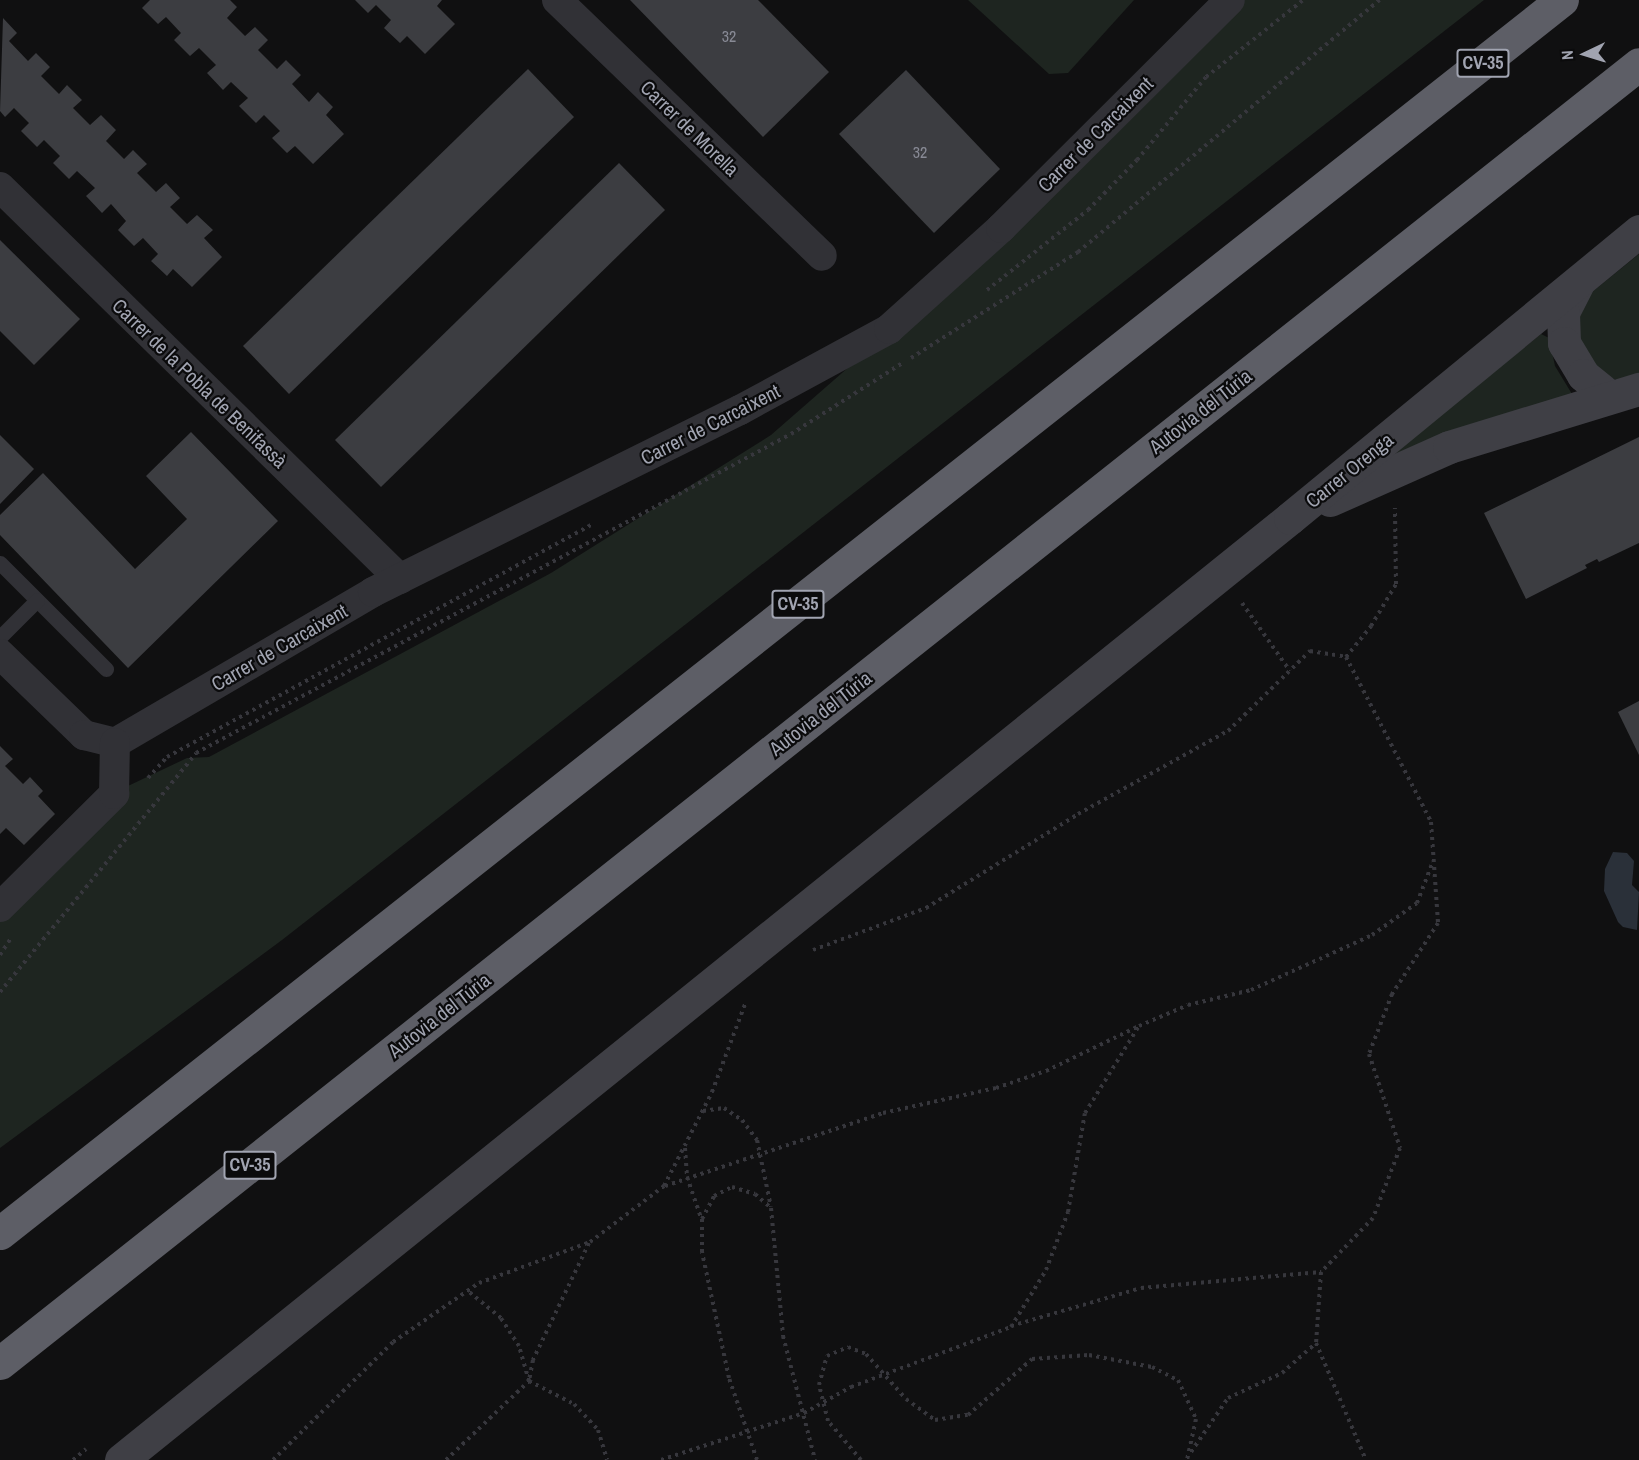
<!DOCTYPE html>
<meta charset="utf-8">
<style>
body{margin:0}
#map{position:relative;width:1639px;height:1460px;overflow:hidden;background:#101011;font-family:"Archivo Narrow",sans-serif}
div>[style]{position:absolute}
.green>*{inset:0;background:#1e2520}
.water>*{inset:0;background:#2a3039}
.building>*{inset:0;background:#3c3d41}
.path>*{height:4px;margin-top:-2px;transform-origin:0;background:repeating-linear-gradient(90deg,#37373d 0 3px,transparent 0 7.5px)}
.lane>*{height:15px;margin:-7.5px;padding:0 7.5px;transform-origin:7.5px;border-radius:7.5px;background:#313136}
.street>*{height:30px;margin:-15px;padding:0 15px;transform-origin:15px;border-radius:15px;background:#313136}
.secondary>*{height:33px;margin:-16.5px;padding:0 16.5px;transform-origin:16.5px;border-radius:16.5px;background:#3f3f45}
.highway>*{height:33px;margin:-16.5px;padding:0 16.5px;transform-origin:16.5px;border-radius:16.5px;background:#5d5e66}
span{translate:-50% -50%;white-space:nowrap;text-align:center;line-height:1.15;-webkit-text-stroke:4.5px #0b0b0c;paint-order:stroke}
.number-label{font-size:16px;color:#888a95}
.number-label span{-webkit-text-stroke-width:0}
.shield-label span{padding:2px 4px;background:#0b0b0c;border:2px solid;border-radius:4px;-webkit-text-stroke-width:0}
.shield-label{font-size:18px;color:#a1a4b1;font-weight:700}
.street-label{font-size:20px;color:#a1a4b1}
.north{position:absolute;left:1555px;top:24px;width:60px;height:60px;-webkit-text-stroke:4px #0b0b0c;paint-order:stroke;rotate:266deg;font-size:16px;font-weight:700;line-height:24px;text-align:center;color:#a1a4b1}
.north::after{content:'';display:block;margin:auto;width:21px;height:27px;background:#a1a4b1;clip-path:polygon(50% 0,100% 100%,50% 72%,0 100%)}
</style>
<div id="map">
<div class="green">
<div style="clip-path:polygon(968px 0,1134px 0,1068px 73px,1049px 74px)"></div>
<div style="clip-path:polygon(1217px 0,1484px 0,282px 940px,0 1148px,0 904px,90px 804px,187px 758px,209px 757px,551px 573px,771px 435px,945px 283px)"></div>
<div style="clip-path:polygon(1639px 254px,1639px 380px,1621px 382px,1598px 372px,1577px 334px,1581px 301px)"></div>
<div style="clip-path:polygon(1541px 334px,1549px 338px,1555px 366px,1572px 394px,1379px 464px)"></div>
</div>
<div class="water">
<div style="clip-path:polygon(1613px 852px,1627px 853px,1634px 861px,1632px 885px,1639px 892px,1637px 930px,1623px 927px,1618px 922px,1604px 891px,1605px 869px)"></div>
</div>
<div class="building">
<div style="clip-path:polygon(150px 0,230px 0,237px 7px,227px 18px,245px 36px,255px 27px,268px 40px,258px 50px,277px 69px,286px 60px,301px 75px,292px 84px,309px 102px,318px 92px,333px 107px,326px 115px,344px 134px,313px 164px,295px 146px,287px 153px,272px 138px,280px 131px,264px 115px,256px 123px,239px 106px,248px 98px,231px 82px,223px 90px,207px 73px,216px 65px,199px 48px,190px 56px,174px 40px,181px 33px,166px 17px,158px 24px,142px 8px)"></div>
<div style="clip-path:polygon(355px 0,442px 0,437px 6px,455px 24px,425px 54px,407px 36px,400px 43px,384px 28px,391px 20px,376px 5px,368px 13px)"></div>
<div style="clip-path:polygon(630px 0,758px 0,829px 72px,763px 137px)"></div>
<div style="clip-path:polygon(3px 18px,17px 33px,9px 41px,28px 61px,36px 53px,50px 67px,41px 76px,59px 94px,67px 85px,82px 100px,73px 108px,90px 125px,101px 115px,116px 130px,106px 141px,124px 159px,133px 150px,147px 164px,137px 173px,156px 192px,166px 183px,180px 198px,170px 207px,187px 224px,197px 215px,213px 230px,204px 238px,222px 257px,192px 287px,173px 269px,167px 276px,151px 261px,158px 254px,143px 238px,134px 246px,118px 230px,126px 221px,111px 204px,102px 213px,86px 196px,95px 188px,77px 171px,69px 179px,53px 163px,60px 156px,44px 140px,37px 147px,21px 131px,29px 123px,14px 108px,5px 117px,0 111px)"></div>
<div style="clip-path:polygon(528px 69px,574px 117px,289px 394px,243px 346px)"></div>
<div style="clip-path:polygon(906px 70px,1000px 169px,934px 233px,839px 134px)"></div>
<div style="clip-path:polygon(619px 163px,665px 210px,381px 487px,335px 440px)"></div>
<div style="clip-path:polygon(0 240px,80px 319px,34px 365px,0 331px)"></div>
<div style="clip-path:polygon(191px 432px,278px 521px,128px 668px,0 535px,0 515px,43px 473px,135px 569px,187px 519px,146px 476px)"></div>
<div style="clip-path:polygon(0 435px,34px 469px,0 504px)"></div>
<div style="clip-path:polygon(1639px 437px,1639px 543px,1599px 562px,1597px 559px,1585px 565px,1587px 568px,1526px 599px,1484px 513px)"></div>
<div style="clip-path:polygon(1639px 701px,1639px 755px,1618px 712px)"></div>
<div style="clip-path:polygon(0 746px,13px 759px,5px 766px,23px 784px,30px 777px,43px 791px,38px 796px,55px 814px,24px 845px,6px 828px,0 834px)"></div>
</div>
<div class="path">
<div style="left:987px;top:290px;width:129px;rotate:-38.4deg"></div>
<div style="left:1088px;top:210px;width:70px;rotate:-45.6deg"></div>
<div style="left:1137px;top:160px;width:108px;rotate:-50.3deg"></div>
<div style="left:1206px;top:77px;width:124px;rotate:-38.4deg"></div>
<div style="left:911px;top:358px;width:198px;rotate:-32.4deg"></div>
<div style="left:1078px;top:252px;width:393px;rotate:-39.9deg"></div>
<div style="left:1242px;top:603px;width:83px;rotate:54.8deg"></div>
<div style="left:1346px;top:657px;width:40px;rotate:-51deg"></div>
<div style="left:1371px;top:626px;width:49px;rotate:-59.2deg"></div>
<div style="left:1396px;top:584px;width:76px;rotate:-90.8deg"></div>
<div style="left:148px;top:778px;width:28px;rotate:-48deg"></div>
<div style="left:167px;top:757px;width:487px;rotate:-28.7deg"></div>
<div style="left:813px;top:950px;width:121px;rotate:-20.4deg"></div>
<div style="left:926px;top:908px;width:179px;rotate:-31.7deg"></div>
<div style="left:1078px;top:814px;width:171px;rotate:-29deg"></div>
<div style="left:1228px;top:731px;width:115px;rotate:-44.3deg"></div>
<div style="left:1310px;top:651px;width:36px;rotate:9deg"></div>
<div style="left:1346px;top:657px;width:186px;rotate:62.7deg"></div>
<div style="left:1431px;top:822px;width:101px;rotate:86deg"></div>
<div style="left:1438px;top:923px;width:85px;rotate:122.9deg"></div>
<div style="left:1392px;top:994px;width:64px;rotate:111deg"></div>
<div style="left:1369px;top:1054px;width:99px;rotate:71.7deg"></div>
<div style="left:1400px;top:1148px;width:75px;rotate:111.1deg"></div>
<div style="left:1373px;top:1218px;width:75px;rotate:133.9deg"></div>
<div style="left:1321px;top:1272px;width:71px;rotate:94deg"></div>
<div style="left:1316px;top:1343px;width:127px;rotate:66.9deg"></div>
<div style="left:0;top:955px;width:20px;rotate:-57deg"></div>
<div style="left:0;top:992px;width:309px;rotate:-50.6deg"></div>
<div style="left:196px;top:753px;width:675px;rotate:-28.2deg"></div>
<div style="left:791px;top:434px;width:134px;rotate:-32.5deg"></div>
<div style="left:703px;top:1111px;width:21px;rotate:-8deg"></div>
<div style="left:724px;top:1108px;width:22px;rotate:34deg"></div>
<div style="left:742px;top:1120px;width:25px;rotate:53deg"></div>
<div style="left:757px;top:1140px;width:68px;rotate:78.2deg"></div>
<div style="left:685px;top:1148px;width:29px;rotate:86deg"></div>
<div style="left:687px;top:1177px;width:43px;rotate:71.1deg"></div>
<div style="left:665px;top:1186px;width:230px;rotate:-18.5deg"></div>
<div style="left:883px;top:1113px;width:116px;rotate:-12.5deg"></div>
<div style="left:996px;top:1088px;width:53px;rotate:-18.8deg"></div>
<div style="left:1046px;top:1071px;width:103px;rotate:-25.8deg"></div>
<div style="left:589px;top:1243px;width:130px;rotate:115.6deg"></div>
<div style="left:533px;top:1360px;width:21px;rotate:101deg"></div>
<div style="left:529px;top:1381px;width:51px;rotate:27.1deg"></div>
<div style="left:574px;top:1404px;width:35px;rotate:47deg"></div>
<div style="left:598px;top:1430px;width:31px;rotate:73deg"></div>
<div style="left:1011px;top:1326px;width:135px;rotate:-16.3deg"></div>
<div style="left:1141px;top:1288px;width:181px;rotate:-5.1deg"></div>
<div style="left:1191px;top:1452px;width:65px;rotate:-55.6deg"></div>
<div style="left:1228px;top:1398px;width:60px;rotate:-24.8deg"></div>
<div style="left:1282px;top:1373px;width:45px;rotate:-41.4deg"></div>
<div style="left:73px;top:1460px;width:17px;rotate:-40deg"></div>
<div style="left:273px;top:1460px;width:168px;rotate:-44.5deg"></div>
<div style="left:393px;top:1342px;width:104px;rotate:-34.5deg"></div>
<div style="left:479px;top:1283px;width:118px;rotate:-20.3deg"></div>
<div style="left:590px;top:1242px;width:93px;rotate:-37.1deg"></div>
<div style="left:664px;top:1186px;width:106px;rotate:-62.9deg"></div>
<div style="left:712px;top:1092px;width:94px;rotate:-69.4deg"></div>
<div style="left:446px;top:1460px;width:115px;rotate:-43.6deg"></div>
<div style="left:529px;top:1381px;width:36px;rotate:-106deg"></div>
<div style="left:519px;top:1346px;width:33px;rotate:-123deg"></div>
<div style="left:501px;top:1318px;width:43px;rotate:-140.7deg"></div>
<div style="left:661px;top:1460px;width:151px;rotate:-18.2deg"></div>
<div style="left:804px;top:1413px;width:54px;rotate:-29deg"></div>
<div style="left:851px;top:1387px;width:171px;rotate:-20.6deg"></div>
<div style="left:1011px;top:1327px;width:67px;rotate:-58.4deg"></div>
<div style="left:1046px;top:1270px;width:62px;rotate:-69.2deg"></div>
<div style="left:1068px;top:1212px;width:100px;rotate:-80.3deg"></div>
<div style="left:1085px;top:1113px;width:102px;rotate:-58.2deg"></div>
<div style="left:1139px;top:1026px;width:53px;rotate:-23.2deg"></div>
<div style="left:1188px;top:1005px;width:65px;rotate:-13.4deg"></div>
<div style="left:1251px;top:990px;width:133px;rotate:-24.4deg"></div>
<div style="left:1372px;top:935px;width:55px;rotate:-35.4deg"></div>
<div style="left:1417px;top:903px;width:42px;rotate:-69deg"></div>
<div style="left:757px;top:1460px;width:87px;rotate:-108.9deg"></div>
<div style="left:729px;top:1378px;width:129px;rotate:-102.1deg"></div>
<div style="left:702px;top:1252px;width:33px;rotate:-90deg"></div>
<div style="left:702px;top:1219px;width:26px;rotate:-62deg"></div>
<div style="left:714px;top:1196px;width:20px;rotate:-27deg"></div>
<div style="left:732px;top:1187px;width:24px;rotate:17deg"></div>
<div style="left:755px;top:1194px;width:21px;rotate:41deg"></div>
<div style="left:771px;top:1208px;width:129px;rotate:84.6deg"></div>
<div style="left:783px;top:1336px;width:128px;rotate:75.5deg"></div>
<div style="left:861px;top:1460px;width:51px;rotate:-130.2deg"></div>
<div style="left:828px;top:1421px;width:37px;rotate:-104deg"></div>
<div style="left:819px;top:1385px;width:30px;rotate:-75deg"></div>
<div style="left:827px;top:1356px;width:23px;rotate:-23deg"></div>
<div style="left:848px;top:1347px;width:19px;rotate:21deg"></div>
<div style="left:866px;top:1354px;width:60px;rotate:48.4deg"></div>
<div style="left:906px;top:1399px;width:36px;rotate:36deg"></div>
<div style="left:935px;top:1420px;width:33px;rotate:-9deg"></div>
<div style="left:968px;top:1415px;width:85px;rotate:-41.2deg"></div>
<div style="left:1032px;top:1359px;width:57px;rotate:-4deg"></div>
<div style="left:1089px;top:1355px;width:64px;rotate:10.8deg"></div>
<div style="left:1152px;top:1367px;width:29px;rotate:27deg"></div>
<div style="left:1178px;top:1380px;width:43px;rotate:65.2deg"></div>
<div style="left:1196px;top:1419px;width:42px;rotate:102.4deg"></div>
</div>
<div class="lane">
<div style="left:0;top:563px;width:150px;rotate:45deg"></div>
<div style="left:0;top:637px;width:52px;rotate:-45deg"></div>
</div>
<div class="street">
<div style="left:557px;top:0;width:368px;rotate:44deg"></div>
<div style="left:0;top:187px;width:560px;rotate:44.42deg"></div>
<div style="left:0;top:654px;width:117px;rotate:44deg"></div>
<div style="left:84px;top:735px;width:32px;rotate:14deg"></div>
<div style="left:115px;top:743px;width:299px;rotate:-30.3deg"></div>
<div style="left:373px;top:592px;width:410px;rotate:-26.4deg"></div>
<div style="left:740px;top:410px;width:170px;rotate:-28.5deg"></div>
<div style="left:889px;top:329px;width:151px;rotate:-42deg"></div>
<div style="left:1001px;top:228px;width:323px;rotate:-44.9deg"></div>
<div style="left:0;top:907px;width:161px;rotate:-44.7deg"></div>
<div style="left:114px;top:794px;width:51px;rotate:-88.9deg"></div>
</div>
<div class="secondary">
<div style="left:1578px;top:283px;width:34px;rotate:117deg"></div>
<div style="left:1563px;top:313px;width:30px;rotate:88deg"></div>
<div style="left:1564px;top:343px;width:37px;rotate:59deg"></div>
<div style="left:1583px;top:375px;width:35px;rotate:39deg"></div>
<div style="left:1330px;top:500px;width:130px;rotate:-24deg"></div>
<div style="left:1449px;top:447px;width:199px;rotate:-17deg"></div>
<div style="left:121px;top:1460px;width:1501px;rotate:-38.86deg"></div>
<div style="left:1290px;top:518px;width:452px;rotate:-39.4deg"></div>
</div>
<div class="highway">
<div style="left:0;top:1233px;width:1990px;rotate:-38.29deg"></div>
<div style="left:0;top:1363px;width:2091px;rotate:-38.4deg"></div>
</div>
<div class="number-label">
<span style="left:729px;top:36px">32</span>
<span style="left:920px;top:152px">32</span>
</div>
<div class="shield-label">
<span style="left:1483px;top:63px">CV-35</span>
<span style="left:798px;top:604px">CV-35</span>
<span style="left:250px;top:1165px">CV-35</span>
</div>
<div class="street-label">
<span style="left:690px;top:128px;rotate:44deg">Carrer de Morella</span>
<span style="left:1095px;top:134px;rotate:-45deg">Carrer de Carcaixent</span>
<span style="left:200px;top:383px;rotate:44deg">Carrer de la Pobla de Benifassà</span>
<span style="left:1200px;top:411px;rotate:-38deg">Autovia del Túria</span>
<span style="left:710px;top:424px;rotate:-27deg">Carrer de Carcaixent</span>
<span style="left:1349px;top:470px;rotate:-39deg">Carrer Orenga</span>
<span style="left:279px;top:647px;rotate:-30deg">Carrer de Carcaixent</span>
<span style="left:820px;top:713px;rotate:-38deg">Autovia del Túria</span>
<span style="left:439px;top:1015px;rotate:-38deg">Autovia del Túria</span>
</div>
<div class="north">N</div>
</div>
